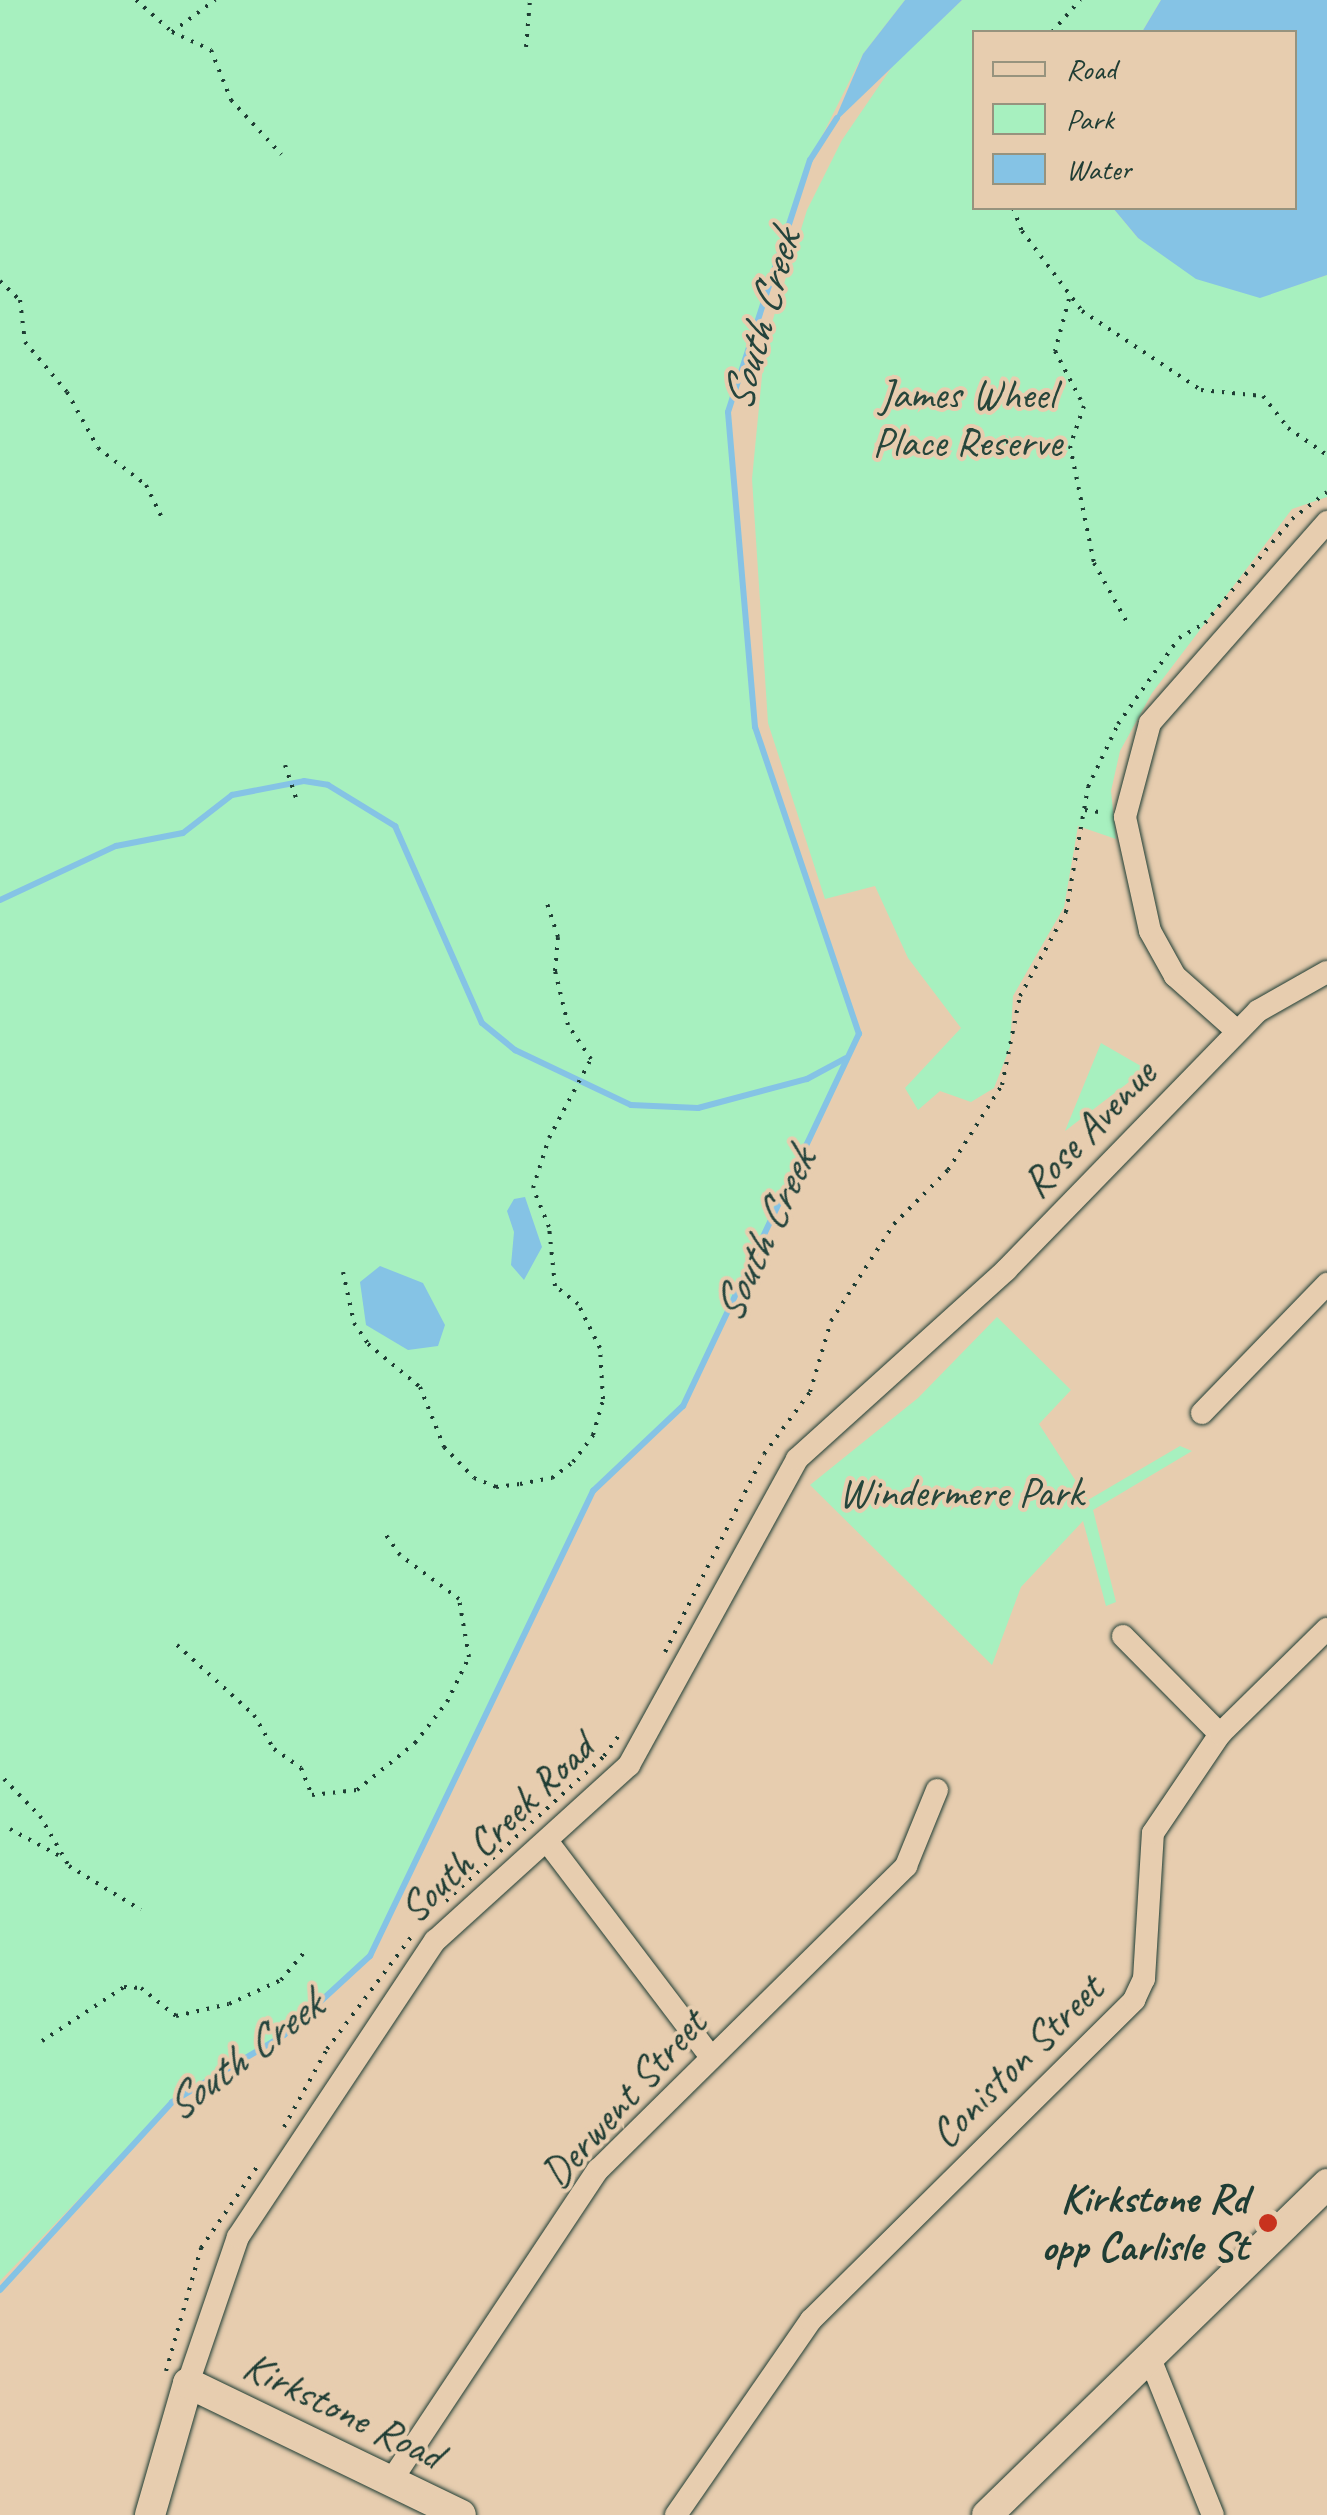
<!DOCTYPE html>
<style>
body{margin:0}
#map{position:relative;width:1327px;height:2515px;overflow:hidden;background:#e7cdaf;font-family:Caveat,sans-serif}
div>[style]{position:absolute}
.green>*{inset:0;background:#a7f0bf}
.water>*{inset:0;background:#85c3e5}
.stream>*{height:6px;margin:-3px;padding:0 3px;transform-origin:3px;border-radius:3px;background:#85c3e5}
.path>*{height:4px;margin-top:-2px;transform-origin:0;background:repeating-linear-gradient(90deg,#1f3d34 0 2.5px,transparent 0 10.5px)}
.roads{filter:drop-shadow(0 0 2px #1f3d34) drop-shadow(0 0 2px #1f3d34)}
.street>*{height:22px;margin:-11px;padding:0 11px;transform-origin:11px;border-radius:11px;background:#e7cdaf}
.secondary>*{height:30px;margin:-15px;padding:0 15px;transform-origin:15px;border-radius:15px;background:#e7cdaf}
.dots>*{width:28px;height:28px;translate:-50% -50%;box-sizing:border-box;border:5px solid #e7cdaf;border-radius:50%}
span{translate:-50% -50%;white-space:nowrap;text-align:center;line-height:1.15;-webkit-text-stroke:8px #e7cdaf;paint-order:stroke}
.park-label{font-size:42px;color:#26463b}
.street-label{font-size:42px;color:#1f3d34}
.poi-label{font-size:42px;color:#1f3d34;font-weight:700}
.right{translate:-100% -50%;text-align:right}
.water-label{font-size:45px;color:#24443d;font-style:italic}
.legend{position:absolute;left:972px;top:30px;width:325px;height:180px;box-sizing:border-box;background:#e7cdaf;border:2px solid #97937e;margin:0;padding:12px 18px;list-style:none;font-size:30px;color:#1f3d34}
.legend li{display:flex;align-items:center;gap:20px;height:50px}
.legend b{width:50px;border:2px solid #97937e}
</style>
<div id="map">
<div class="green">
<div style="clip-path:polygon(0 0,905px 0,863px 54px,810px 160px,729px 409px,755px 727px,859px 1034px,683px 1406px,593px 1492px,370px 1956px,284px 2035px,172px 2102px,0 2281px)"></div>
<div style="clip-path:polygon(962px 0,1161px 0,1142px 32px,974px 32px,974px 208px,1113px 208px,1138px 238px,1260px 297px,1327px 275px,1327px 497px,1292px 509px,1152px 693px,1120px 751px,1111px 791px,1116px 839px,1078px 826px,1064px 907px,1013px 996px,1010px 1047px,994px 1088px,971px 1102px,940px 1091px,918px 1110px,905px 1088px,961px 1028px,908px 958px,875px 886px,825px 899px,768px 723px,752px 479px,765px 345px,807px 210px,842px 140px,894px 64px)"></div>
<div style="clip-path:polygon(1101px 1043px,1146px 1069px,1065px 1131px)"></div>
<div style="clip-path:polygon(997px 1317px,1071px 1390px,1039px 1424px,1088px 1500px,1180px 1446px,1192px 1451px,1093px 1510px,1116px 1602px,1106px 1606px,1083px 1521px,1021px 1587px,992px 1665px,810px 1485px,918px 1398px)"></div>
</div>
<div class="water">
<div style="clip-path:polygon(905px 0,962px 0,833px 124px,863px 54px)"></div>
<div style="clip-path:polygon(1161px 0,1327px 0,1327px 275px,1260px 298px,1196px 279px,1138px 238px,1113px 208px,1294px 208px,1294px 32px,1142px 32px)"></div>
<div style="clip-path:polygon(525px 1197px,542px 1247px,524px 1280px,511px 1265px,514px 1232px,507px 1211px,514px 1199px)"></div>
<div style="clip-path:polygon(380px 1266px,423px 1283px,445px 1325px,438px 1346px,408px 1350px,366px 1325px,360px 1282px)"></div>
</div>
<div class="stream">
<div style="left:0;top:900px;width:128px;rotate:-25deg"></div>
<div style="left:116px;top:846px;width:68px;rotate:-11deg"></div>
<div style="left:183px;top:833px;width:62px;rotate:-37.8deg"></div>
<div style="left:232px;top:795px;width:73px;rotate:-11deg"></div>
<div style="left:304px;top:781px;width:24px;rotate:9deg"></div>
<div style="left:328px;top:785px;width:79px;rotate:31.5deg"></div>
<div style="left:395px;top:826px;width:215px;rotate:66.2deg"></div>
<div style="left:482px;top:1023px;width:43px;rotate:39.3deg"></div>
<div style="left:515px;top:1050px;width:128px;rotate:25.4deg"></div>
<div style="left:631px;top:1105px;width:67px;rotate:2.6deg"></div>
<div style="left:698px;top:1108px;width:113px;rotate:-14.9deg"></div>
<div style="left:807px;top:1079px;width:44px;rotate:-28.3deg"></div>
<div style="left:0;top:2290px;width:255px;rotate:-47.5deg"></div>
<div style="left:172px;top:2102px;width:131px;rotate:-30.9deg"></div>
<div style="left:284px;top:2035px;width:117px;rotate:-42.6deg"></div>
<div style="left:370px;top:1956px;width:516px;rotate:-64.38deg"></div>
<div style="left:593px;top:1491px;width:124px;rotate:-43.4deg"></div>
<div style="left:683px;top:1406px;width:412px;rotate:-64.7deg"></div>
<div style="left:859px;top:1034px;width:324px;rotate:-108.7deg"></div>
<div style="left:755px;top:727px;width:316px;rotate:-94.9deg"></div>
<div style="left:728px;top:412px;width:265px;rotate:-72deg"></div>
<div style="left:810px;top:160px;width:50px;rotate:-57.3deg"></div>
</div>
<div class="path">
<div style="left:136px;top:0;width:48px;rotate:41.6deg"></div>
<div style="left:172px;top:32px;width:43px;rotate:24.8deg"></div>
<div style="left:211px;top:50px;width:54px;rotate:68.2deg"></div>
<div style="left:231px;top:100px;width:74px;rotate:47.2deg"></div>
<div style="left:172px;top:32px;width:54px;rotate:-36.7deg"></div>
<div style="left:1052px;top:32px;width:43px;rotate:-48.8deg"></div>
<div style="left:526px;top:47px;width:47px;rotate:-85.1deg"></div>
<div style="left:1013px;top:208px;width:25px;rotate:69deg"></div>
<div style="left:1022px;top:231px;width:100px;rotate:53.1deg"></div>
<div style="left:1082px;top:311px;width:143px;rotate:33.6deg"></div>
<div style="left:1201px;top:390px;width:62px;rotate:5.5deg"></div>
<div style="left:1263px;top:396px;width:41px;rotate:52deg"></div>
<div style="left:1288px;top:428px;width:47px;rotate:34.7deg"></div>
<div style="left:0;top:281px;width:28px;rotate:44deg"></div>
<div style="left:20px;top:300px;width:42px;rotate:83.2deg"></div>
<div style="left:25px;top:342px;width:65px;rotate:50deg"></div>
<div style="left:67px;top:392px;width:64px;rotate:61deg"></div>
<div style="left:98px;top:448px;width:61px;rotate:37.6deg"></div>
<div style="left:146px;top:485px;width:41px;rotate:64.1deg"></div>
<div style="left:1069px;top:299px;width:54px;rotate:105.1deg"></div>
<div style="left:1055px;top:351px;width:62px;rotate:62.2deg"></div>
<div style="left:1084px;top:406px;width:42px;rotate:109.3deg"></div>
<div style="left:1070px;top:446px;width:119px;rotate:78.4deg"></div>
<div style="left:1094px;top:563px;width:70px;rotate:60.9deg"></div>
<div style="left:285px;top:765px;width:41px;rotate:71.6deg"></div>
<div style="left:1085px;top:810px;width:21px;rotate:8deg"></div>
<div style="left:343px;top:1272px;width:52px;rotate:77.8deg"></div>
<div style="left:354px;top:1323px;width:25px;rotate:56deg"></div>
<div style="left:368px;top:1344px;width:67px;rotate:39.6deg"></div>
<div style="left:420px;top:1387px;width:65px;rotate:68.2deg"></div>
<div style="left:444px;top:1447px;width:43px;rotate:45.9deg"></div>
<div style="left:474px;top:1478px;width:24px;rotate:22deg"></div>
<div style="left:496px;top:1487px;width:24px;rotate:-7deg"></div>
<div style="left:520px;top:1484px;width:33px;rotate:-11deg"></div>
<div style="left:552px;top:1478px;width:26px;rotate:-37deg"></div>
<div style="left:573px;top:1462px;width:34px;rotate:-53deg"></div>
<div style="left:593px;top:1435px;width:37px;rotate:-74deg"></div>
<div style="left:603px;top:1399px;width:51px;rotate:-93.4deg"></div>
<div style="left:600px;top:1348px;width:49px;rotate:-116.6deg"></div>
<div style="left:578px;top:1304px;width:29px;rotate:-142deg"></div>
<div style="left:555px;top:1286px;width:59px;rotate:-95.8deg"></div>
<div style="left:549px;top:1227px;width:42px;rotate:-112.3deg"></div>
<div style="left:533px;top:1188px;width:52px;rotate:-72.3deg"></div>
<div style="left:549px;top:1138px;width:89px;rotate:-62deg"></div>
<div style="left:591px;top:1059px;width:41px;rotate:-124.1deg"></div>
<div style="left:568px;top:1025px;width:56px;rotate:-103.5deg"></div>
<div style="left:555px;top:971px;width:34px;rotate:-85deg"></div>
<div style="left:558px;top:937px;width:39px;rotate:-108deg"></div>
<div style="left:177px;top:1645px;width:104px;rotate:42.3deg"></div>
<div style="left:254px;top:1715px;width:39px;rotate:60deg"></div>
<div style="left:274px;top:1749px;width:33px;rotate:35deg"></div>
<div style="left:301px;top:1768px;width:29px;rotate:68deg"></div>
<div style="left:312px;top:1795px;width:45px;rotate:-6.3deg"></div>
<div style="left:357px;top:1790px;width:75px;rotate:-39deg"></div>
<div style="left:415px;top:1743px;width:52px;rotate:-52deg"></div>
<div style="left:447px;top:1702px;width:50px;rotate:-63.9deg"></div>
<div style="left:469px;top:1657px;width:59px;rotate:-99.8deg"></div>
<div style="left:459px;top:1599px;width:74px;rotate:-143.3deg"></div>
<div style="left:400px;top:1555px;width:24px;rotate:-125deg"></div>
<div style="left:665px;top:1652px;width:221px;rotate:-63.4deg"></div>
<div style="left:764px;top:1454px;width:77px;rotate:-53.4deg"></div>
<div style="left:810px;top:1392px;width:74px;rotate:-73.5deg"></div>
<div style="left:831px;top:1321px;width:116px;rotate:-57deg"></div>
<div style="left:894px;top:1224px;width:76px;rotate:-45deg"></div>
<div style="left:948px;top:1170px;width:101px;rotate:-57.6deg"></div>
<div style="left:1002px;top:1085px;width:91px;rotate:-78.6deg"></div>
<div style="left:1020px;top:996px;width:96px;rotate:-61.3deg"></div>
<div style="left:1066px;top:912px;width:127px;rotate:-80deg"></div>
<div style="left:1088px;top:787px;width:70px;rotate:-64.5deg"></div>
<div style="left:1118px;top:724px;width:105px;rotate:-54.7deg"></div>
<div style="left:1179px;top:638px;width:30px;rotate:-30deg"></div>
<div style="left:1205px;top:623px;width:136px;rotate:-50.1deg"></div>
<div style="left:1292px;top:519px;width:44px;rotate:-37.6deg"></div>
<div style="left:4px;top:1779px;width:52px;rotate:45.8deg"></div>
<div style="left:40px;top:1816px;width:58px;rotate:59.9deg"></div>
<div style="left:69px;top:1866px;width:84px;rotate:31.4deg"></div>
<div style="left:10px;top:1829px;width:55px;rotate:28.4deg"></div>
<div style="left:446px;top:1901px;width:214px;rotate:-42.5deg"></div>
<div style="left:604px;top:1756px;width:31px;rotate:-54deg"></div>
<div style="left:42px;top:2041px;width:98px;rotate:-33.4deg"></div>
<div style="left:124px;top:1987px;width:17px;rotate:3deg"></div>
<div style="left:141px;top:1988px;width:45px;rotate:38.7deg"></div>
<div style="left:176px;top:2016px;width:54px;rotate:-12.8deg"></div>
<div style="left:229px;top:2004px;width:57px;rotate:-24.8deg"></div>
<div style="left:281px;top:1980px;width:39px;rotate:-50deg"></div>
<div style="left:284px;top:2127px;width:89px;rotate:-61.1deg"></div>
<div style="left:327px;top:2049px;width:146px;rotate:-53.1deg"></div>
<div style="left:166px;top:2371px;width:128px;rotate:-74.1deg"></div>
<div style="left:201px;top:2248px;width:102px;rotate:-55.4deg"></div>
</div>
<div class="roads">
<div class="street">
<div style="left:1237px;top:1031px;width:83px;rotate:-138.4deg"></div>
<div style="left:1175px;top:976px;width:51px;rotate:-119.1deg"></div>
<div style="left:1150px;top:931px;width:117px;rotate:-102.4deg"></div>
<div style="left:1125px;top:817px;width:97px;rotate:-75.1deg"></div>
<div style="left:1150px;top:723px;width:268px;rotate:-48.6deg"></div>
<div style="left:1202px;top:1413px;width:180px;rotate:-45.9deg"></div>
<div style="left:1123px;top:1636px;width:138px;rotate:45.3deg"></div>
<div style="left:547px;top:1841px;width:270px;rotate:52.8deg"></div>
<div style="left:1149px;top:2356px;width:171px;rotate:68.1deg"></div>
<div style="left:188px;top:2383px;width:154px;rotate:-71.1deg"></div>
<div style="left:238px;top:2237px;width:356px;rotate:-56.4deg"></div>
<div style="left:435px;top:1941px;width:262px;rotate:-42.2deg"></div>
<div style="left:629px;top:1765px;width:349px;rotate:-61.2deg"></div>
<div style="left:797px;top:1459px;width:282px;rotate:-42.1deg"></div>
<div style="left:1006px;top:1270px;width:361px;rotate:-45.8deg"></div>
<div style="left:1258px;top:1011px;width:79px;rotate:-29.5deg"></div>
<div style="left:391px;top:2481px;width:374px;rotate:-56.4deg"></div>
<div style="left:598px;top:2170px;width:433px;rotate:-44.6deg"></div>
<div style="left:906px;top:1866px;width:82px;rotate:-67.8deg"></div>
<div style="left:676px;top:2515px;width:237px;rotate:-55.3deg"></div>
<div style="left:811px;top:2320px;width:455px;rotate:-44.7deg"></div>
<div style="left:1134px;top:2000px;width:23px;rotate:-65deg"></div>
<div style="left:1144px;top:1979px;width:146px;rotate:-86.5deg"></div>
<div style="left:1153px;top:1833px;width:120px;rotate:-55.9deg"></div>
<div style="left:1220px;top:1734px;width:150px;rotate:-44.5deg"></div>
</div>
<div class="secondary">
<div style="left:150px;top:2515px;width:137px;rotate:-73.9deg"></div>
<div style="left:188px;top:2383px;width:303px;rotate:25.8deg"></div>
<div style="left:987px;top:2515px;width:475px;rotate:-44.2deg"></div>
</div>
</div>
<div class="dots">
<div style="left:1268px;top:2223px;background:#c8321e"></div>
</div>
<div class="park-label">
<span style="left:967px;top:419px">James Wheel<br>Place Reserve</span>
<span style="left:961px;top:1493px">Windermere Park</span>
</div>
<div class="street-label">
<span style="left:1089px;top:1129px;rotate:-46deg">Rose Avenue</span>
<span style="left:497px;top:1829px;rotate:-44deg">South Creek Road</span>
<span style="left:1017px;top:2062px;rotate:-45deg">Coniston Street</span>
<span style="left:624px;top:2099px;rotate:-48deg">Derwent Street</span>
<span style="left:343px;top:2411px;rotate:26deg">Kirkstone Road</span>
</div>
<div class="poi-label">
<span class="right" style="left:1248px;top:2223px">Kirkstone Rd<br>opp Carlisle St</span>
</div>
<div class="water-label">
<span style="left:761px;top:321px;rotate:-74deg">South Creek</span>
<span style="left:764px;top:1236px;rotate:-65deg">South Creek</span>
<span style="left:243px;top:2056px;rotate:-37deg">South Creek</span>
</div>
<ul class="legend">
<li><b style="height:12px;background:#e7cdaf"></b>Road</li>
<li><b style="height:28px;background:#a7f0bf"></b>Park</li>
<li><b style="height:28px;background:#85c3e5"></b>Water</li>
</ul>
</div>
